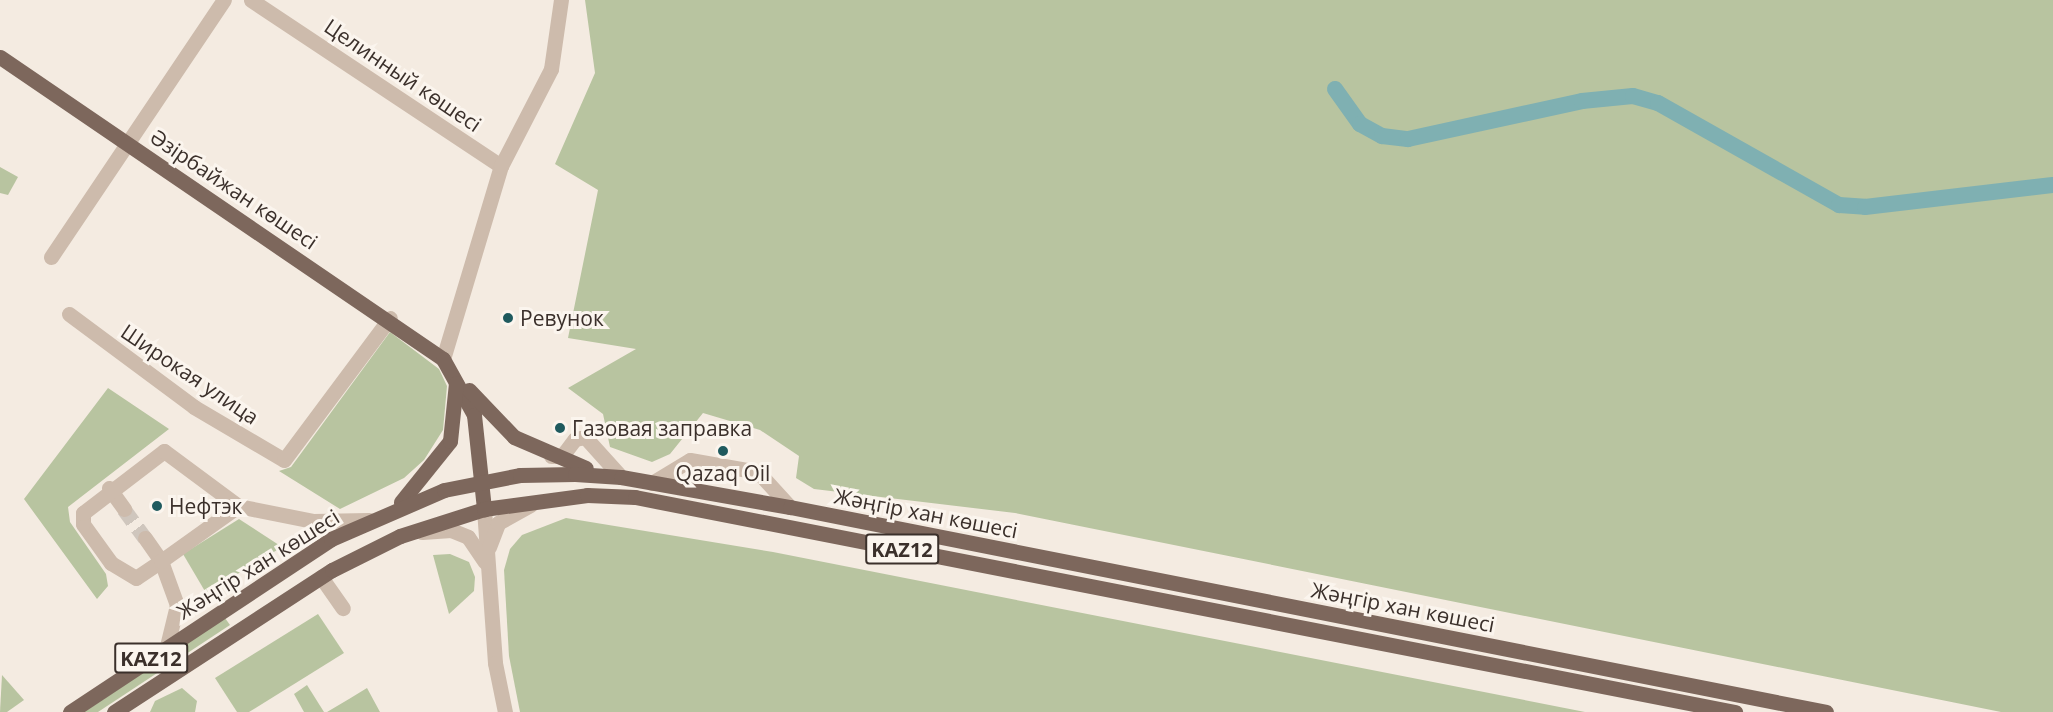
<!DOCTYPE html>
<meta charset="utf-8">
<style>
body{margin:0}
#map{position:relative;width:2053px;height:712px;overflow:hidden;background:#f4ebe1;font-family:"Open Sans",sans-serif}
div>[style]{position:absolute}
.green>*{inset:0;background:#b8c4a0}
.canal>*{height:16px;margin:-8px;padding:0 8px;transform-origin:8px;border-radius:8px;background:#7fb0b2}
.minor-tunnel>*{height:15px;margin-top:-7.5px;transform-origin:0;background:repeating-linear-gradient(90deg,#cfc6bd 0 15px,transparent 0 23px)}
.minor>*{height:15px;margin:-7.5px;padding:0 7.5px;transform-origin:7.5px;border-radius:7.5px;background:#cdbbac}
.major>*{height:15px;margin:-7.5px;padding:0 7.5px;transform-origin:7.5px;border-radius:7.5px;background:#7d675c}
.dots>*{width:16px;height:16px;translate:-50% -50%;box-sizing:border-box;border:3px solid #fbf5ee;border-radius:50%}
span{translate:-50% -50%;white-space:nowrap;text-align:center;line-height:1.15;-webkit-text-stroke:6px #fbf5ee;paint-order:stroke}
.shield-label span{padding:2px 4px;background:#fbf5ee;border:2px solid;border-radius:4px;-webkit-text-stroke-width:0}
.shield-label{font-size:20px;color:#3b302b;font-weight:700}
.street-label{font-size:21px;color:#3b302b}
.poi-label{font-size:21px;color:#3b302b}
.left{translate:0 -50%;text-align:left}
</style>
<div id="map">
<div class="green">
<div style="clip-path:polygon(585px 0,2053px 0,2053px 712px,2001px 712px,1015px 513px,814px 489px,796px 478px,799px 456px,760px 430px,703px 413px,670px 454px,652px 462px,610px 447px,603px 414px,568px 388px,636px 349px,568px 338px,598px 190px,555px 164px,595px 73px)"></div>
<div style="clip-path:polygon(0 167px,18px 177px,8px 195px,0 193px)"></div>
<div style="clip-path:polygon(390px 332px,439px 369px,447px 386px,443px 430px,424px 460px,404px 478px,340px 509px,279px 471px,291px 467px)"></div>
<div style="clip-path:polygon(108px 388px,169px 429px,68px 507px,70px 522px,106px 574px,108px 586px,97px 599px,24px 499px)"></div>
<div style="clip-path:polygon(566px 518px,773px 552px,1585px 712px,520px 712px,509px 656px,504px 570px,510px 549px,522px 535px)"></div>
<div style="clip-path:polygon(239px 519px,282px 547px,206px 593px,183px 554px)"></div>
<div style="clip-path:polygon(450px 554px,469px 562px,475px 577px,474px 591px,449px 614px,433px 555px)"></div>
<div style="clip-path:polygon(318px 614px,344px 653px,249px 712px,237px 712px,215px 678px)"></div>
<div style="clip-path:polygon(225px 618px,230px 625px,98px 712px,84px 712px)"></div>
<div style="clip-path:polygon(2px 675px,24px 700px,7px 712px,0 712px)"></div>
<div style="clip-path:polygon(307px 685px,324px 712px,304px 712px,294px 694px)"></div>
<div style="clip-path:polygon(182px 688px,197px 701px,195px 712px,150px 712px,155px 701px)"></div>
<div style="clip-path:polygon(367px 688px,380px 712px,327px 712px,349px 699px)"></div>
</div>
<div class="canal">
<div style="left:1335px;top:89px;width:43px;rotate:54.5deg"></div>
<div style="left:1360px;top:124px;width:25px;rotate:29deg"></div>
<div style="left:1382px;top:136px;width:26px;rotate:7deg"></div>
<div style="left:1408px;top:139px;width:178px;rotate:-12.3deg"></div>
<div style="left:1582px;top:101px;width:51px;rotate:-5.6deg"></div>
<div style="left:1633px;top:96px;width:26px;rotate:16deg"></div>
<div style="left:1658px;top:103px;width:208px;rotate:29.4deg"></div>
<div style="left:1839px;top:205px;width:26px;rotate:4deg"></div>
<div style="left:1865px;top:207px;width:189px;rotate:-6.7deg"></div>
</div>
<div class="minor-tunnel">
<div style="left:124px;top:509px;width:36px;rotate:54deg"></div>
</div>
<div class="minor">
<div style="left:251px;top:0;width:300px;rotate:33.6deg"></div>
<div style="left:51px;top:257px;width:310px;rotate:-56.1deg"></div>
<div style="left:69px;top:314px;width:156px;rotate:36.6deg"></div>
<div style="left:194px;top:407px;width:104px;rotate:30.5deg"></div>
<div style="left:284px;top:460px;width:177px;rotate:-53.3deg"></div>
<div style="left:443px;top:359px;width:202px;rotate:-73.3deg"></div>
<div style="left:501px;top:166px;width:109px;rotate:-62.7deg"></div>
<div style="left:551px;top:69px;width:70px;rotate:-81.8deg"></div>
<div style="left:551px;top:456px;width:11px"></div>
<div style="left:562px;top:456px;width:21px;rotate:-53deg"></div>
<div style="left:575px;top:439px;width:10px;rotate:-11deg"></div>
<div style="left:585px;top:437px;width:54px;rotate:48deg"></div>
<div style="left:652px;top:483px;width:44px;rotate:-31.2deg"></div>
<div style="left:690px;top:460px;width:69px;rotate:10deg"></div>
<div style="left:758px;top:472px;width:47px;rotate:47.6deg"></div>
<div style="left:109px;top:488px;width:26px;rotate:54deg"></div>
<div style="left:484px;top:509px;width:154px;rotate:85.9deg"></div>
<div style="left:495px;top:663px;width:50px;rotate:78.5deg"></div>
<div style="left:422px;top:532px;width:29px;rotate:-4deg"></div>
<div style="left:451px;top:530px;width:18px;rotate:22deg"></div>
<div style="left:468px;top:537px;width:30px;rotate:56deg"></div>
<div style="left:145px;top:538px;width:28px;rotate:55deg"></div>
<div style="left:161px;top:561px;width:30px;rotate:146deg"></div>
<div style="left:136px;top:578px;width:29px;rotate:-149deg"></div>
<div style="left:111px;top:563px;width:48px;rotate:-125.7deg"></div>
<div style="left:83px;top:524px;width:11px;rotate:-90deg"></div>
<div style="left:83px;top:513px;width:102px;rotate:-37.4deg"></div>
<div style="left:164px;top:451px;width:92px;rotate:36.6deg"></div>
<div style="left:489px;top:547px;width:26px;rotate:-69deg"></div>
<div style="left:498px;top:523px;width:37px;rotate:-29deg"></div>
<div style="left:321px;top:577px;width:38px;rotate:55deg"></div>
<div style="left:167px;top:646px;width:42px;rotate:-76.3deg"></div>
<div style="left:177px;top:605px;width:47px;rotate:-110deg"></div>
<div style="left:161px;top:561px;width:95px;rotate:-35.5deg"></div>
<div style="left:238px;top:506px;width:76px;rotate:11.3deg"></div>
<div style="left:313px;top:521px;width:56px;rotate:-1deg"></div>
</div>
<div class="major">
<div style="left:0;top:57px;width:536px;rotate:34.28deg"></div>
<div style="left:443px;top:359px;width:64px;rotate:61deg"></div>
<div style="left:474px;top:415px;width:95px;rotate:83.9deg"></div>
<div style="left:469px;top:390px;width:65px;rotate:46.2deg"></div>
<div style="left:514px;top:437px;width:78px;rotate:23.3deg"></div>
<div style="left:401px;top:502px;width:78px;rotate:-51.2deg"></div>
<div style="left:450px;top:441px;width:58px;rotate:-84.1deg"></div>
<div style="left:70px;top:712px;width:313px;rotate:-33.5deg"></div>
<div style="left:331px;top:539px;width:123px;rotate:-23.4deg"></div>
<div style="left:444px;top:490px;width:77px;rotate:-11.2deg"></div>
<div style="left:520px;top:475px;width:55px;rotate:-1deg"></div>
<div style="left:575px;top:474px;width:46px;rotate:3.7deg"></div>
<div style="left:621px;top:477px;width:172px;rotate:10.1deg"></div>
<div style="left:790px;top:507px;width:1056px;rotate:11.19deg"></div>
<div style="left:114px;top:712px;width:260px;rotate:-33.1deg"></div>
<div style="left:332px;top:570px;width:76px;rotate:-26.6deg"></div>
<div style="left:400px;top:536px;width:88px;rotate:-17.8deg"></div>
<div style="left:484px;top:509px;width:104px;rotate:-7.7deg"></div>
<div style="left:587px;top:495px;width:48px;rotate:2.4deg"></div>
<div style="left:635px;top:497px;width:1121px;rotate:11.06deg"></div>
</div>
<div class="dots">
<div style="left:508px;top:318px;background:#1f5a5e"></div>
<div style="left:560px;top:428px;background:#1f5a5e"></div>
<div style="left:723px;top:451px;background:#1f5a5e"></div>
<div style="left:157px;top:506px;background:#1f5a5e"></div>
</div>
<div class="shield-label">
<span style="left:902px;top:549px">KAZ12</span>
<span style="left:151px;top:658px">KAZ12</span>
</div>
<div class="street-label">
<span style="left:403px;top:75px;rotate:34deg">Целинный көшесі</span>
<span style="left:234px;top:189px;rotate:34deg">Әзірбайжан көшесі</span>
<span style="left:190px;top:374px;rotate:34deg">Широкая улица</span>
<span style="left:926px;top:513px;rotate:11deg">Жәңгір хан көшесі</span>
<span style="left:258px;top:564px;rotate:-32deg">Жәңгір хан көшесі</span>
<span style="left:1403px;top:607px;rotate:11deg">Жәңгір хан көшесі</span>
</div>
<div class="poi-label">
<span class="left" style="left:520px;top:318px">Ревунок</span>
<span class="left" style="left:572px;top:428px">Газовая заправка</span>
<span style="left:723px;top:473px">Qazaq Oil</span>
<span class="left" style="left:169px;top:506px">Нефтэк</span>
</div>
</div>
